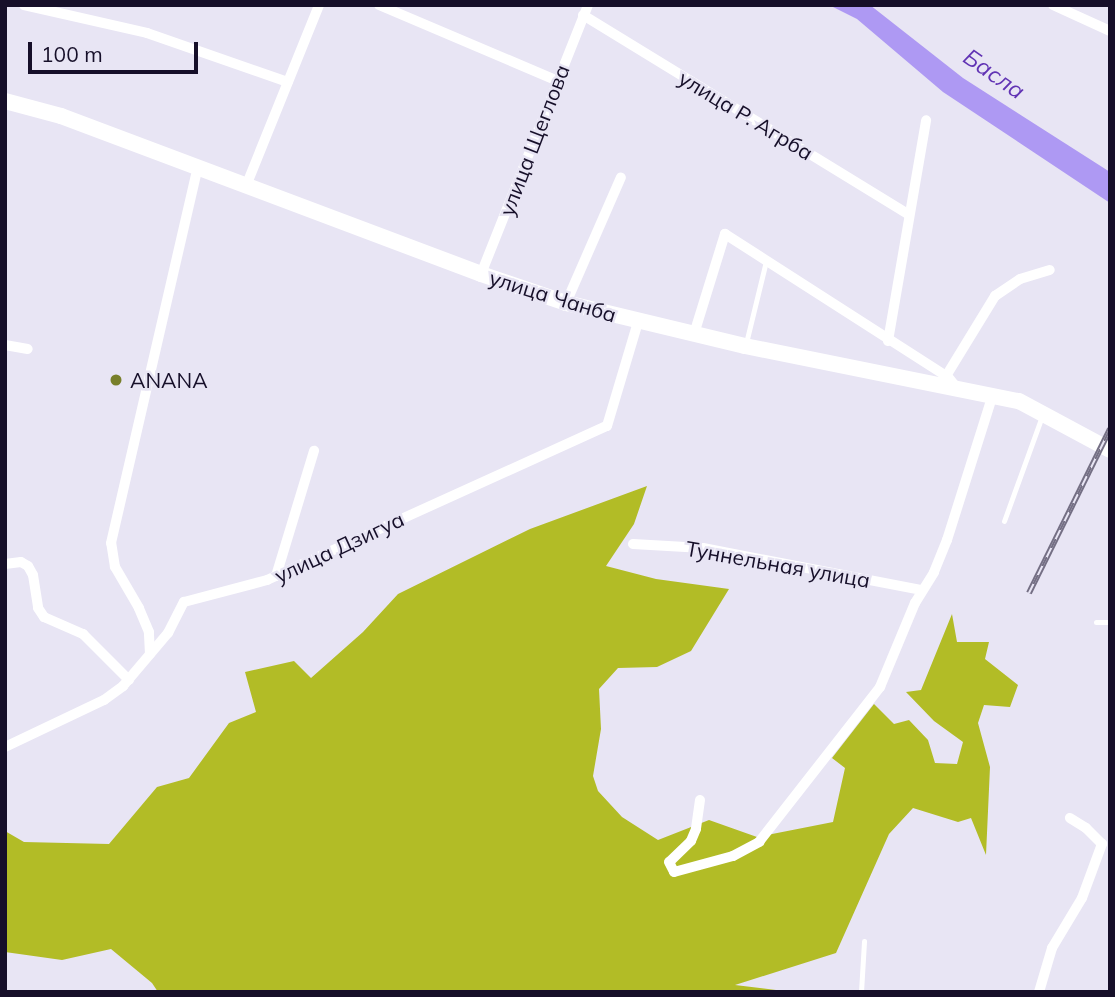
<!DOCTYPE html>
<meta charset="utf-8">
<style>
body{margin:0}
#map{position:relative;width:1115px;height:997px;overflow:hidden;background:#e8e5f4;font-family:Mulish,sans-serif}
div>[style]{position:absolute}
.forest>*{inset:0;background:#b2bc26}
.water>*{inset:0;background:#ae99f3}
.lane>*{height:5px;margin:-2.5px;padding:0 2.5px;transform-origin:2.5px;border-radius:2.5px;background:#fff}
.street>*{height:10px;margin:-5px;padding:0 5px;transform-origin:5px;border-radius:5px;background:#fff}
.secondary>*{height:16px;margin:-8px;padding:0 8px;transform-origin:8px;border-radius:8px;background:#fff}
.rail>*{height:6px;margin-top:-3px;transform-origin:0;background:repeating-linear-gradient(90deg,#e8e5f4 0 10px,#746f84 0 20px);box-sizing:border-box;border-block:2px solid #746f84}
.dots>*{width:19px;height:19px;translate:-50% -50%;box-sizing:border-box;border:4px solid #e8e5f4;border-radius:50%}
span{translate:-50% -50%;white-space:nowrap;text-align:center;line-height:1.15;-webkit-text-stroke:5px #e8e5f4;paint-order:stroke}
.street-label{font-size:21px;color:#160f29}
.poi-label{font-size:21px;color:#160f29}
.left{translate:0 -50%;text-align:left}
.water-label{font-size:23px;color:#6133b4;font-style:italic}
.frame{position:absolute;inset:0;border:7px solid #160f29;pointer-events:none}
.scale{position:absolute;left:28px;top:42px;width:170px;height:32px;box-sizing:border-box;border:4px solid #160f29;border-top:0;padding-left:9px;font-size:21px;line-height:24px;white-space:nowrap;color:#160f29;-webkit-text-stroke:5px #e8e5f4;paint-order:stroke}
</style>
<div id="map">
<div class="forest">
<div style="clip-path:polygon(647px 486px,634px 524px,606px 566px,656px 579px,729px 589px,691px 651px,657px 667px,618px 668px,599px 689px,601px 729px,593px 776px,598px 791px,622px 817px,658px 840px,709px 820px,757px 837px,833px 822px,845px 768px,832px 758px,874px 704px,894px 724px,909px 720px,928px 740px,935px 763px,957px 764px,963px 742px,934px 721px,906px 692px,921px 690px,952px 614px,957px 642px,989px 642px,985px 659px,1018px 685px,1010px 707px,984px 705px,978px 723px,990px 767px,986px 855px,971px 818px,958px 822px,913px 808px,889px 834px,836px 953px,735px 985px,792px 992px,158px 992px,152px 983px,111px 949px,62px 960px,5px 952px,5px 831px,24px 842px,109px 844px,157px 787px,189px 778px,229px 723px,256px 712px,245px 672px,294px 661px,311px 678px,363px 632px,398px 594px,530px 529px)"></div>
</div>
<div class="water">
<div style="clip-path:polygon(829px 5px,870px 5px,963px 78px,1110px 172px,1110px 203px,943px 92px,857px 19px)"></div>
</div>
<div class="lane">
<div style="left:746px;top:343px;width:84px;rotate:-76.3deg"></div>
<div style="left:1004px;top:521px;width:112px;rotate:-70.1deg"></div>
<div style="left:1096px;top:622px;width:14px"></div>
<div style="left:861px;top:992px;width:51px;rotate:-86.6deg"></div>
</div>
<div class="street">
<div style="left:24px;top:5px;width:126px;rotate:12.8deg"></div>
<div style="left:147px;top:33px;width:149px;rotate:19.2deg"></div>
<div style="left:379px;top:5px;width:194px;rotate:23deg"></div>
<div style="left:1053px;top:5px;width:63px;rotate:24.5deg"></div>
<div style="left:583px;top:15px;width:381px;rotate:31.5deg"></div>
<div style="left:246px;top:186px;width:195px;rotate:-68deg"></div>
<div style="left:481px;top:274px;width:289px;rotate:-68.3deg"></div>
<div style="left:566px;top:303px;width:137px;rotate:-66.4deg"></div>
<div style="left:694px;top:334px;width:105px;rotate:-72.8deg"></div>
<div style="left:725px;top:234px;width:265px;rotate:32.7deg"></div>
<div style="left:948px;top:377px;width:14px;rotate:51deg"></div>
<div style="left:888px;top:341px;width:224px;rotate:-80.2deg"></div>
<div style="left:5px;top:345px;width:23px;rotate:10deg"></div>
<div style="left:943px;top:381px;width:100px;rotate:-58.5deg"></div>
<div style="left:995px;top:296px;width:30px;rotate:-34deg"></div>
<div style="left:1020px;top:279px;width:31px;rotate:-17deg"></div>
<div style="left:633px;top:544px;width:70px;rotate:3.3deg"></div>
<div style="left:703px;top:548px;width:223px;rotate:10.9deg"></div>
<div style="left:5px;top:564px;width:16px;rotate:-7deg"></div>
<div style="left:21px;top:562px;width:8px;rotate:30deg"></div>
<div style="left:28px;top:566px;width:10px;rotate:61deg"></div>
<div style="left:33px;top:575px;width:33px;rotate:81deg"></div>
<div style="left:38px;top:608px;width:11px;rotate:56deg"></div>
<div style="left:44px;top:617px;width:43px;rotate:23.6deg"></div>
<div style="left:83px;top:634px;width:65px;rotate:45deg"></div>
<div style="left:276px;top:576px;width:131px;rotate:-73.1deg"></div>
<div style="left:150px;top:654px;width:22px;rotate:-93deg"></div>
<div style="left:149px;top:632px;width:26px;rotate:-113deg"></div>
<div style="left:139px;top:608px;width:48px;rotate:-120.3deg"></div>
<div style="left:115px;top:567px;width:24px;rotate:-99deg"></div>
<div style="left:111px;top:543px;width:386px;rotate:-77deg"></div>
<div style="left:5px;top:747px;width:110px;rotate:-25.4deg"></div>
<div style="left:104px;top:700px;width:24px;rotate:-36deg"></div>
<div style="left:123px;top:686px;width:70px;rotate:-49.7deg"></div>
<div style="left:168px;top:633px;width:35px;rotate:-63deg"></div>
<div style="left:184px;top:602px;width:86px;rotate:-14.8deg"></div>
<div style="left:267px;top:580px;width:373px;rotate:-24.4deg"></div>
<div style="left:607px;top:426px;width:109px;rotate:-73.4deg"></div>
<div style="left:700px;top:800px;width:29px;rotate:98deg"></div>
<div style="left:696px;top:829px;width:13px;rotate:113deg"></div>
<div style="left:691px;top:841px;width:30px;rotate:136deg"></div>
<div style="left:669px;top:862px;width:11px;rotate:63deg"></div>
<div style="left:674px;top:872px;width:61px;rotate:-15.2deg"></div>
<div style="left:733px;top:856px;width:30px;rotate:-28deg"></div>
<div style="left:759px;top:842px;width:197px;rotate:-52deg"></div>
<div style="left:880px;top:687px;width:91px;rotate:-67.4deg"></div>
<div style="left:915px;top:603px;width:36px;rotate:-58deg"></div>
<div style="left:934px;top:572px;width:35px;rotate:-68deg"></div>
<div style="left:947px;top:540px;width:150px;rotate:-72.5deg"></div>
<div style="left:1039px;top:992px;width:46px;rotate:-73.5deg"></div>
<div style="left:1052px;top:948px;width:58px;rotate:-59deg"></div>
<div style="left:1082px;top:898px;width:58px;rotate:-69.7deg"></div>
<div style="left:1102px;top:844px;width:23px;rotate:-135deg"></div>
<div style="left:1086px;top:828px;width:19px;rotate:-148deg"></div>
</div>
<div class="secondary">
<div style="left:5px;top:101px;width:58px;rotate:15deg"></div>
<div style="left:61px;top:116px;width:449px;rotate:20.6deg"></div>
<div style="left:481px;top:274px;width:90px;rotate:18.8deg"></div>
<div style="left:566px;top:303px;width:184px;rotate:13.5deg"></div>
<div style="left:745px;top:346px;width:279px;rotate:11.4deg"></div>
<div style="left:1019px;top:401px;width:103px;rotate:28.3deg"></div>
</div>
<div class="rail">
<div style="left:1029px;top:593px;width:183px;rotate:-63.7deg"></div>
</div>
<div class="dots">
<div style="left:116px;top:380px;background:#787f2a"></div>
</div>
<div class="street-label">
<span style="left:746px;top:115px;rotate:31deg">улица Р. Агрба</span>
<span style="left:534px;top:140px;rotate:-69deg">улица Щеглова</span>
<span style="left:553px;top:296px;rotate:17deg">улица Чанба</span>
<span style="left:339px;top:547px;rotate:-25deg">улица Дзигуа</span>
<span style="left:778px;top:564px;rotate:10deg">Туннельная улица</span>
</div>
<div class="poi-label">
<span class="left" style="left:130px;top:380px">ANANA</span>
</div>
<div class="water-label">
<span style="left:994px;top:74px;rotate:35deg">Басла</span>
</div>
<div class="frame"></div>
<div class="scale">100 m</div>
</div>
